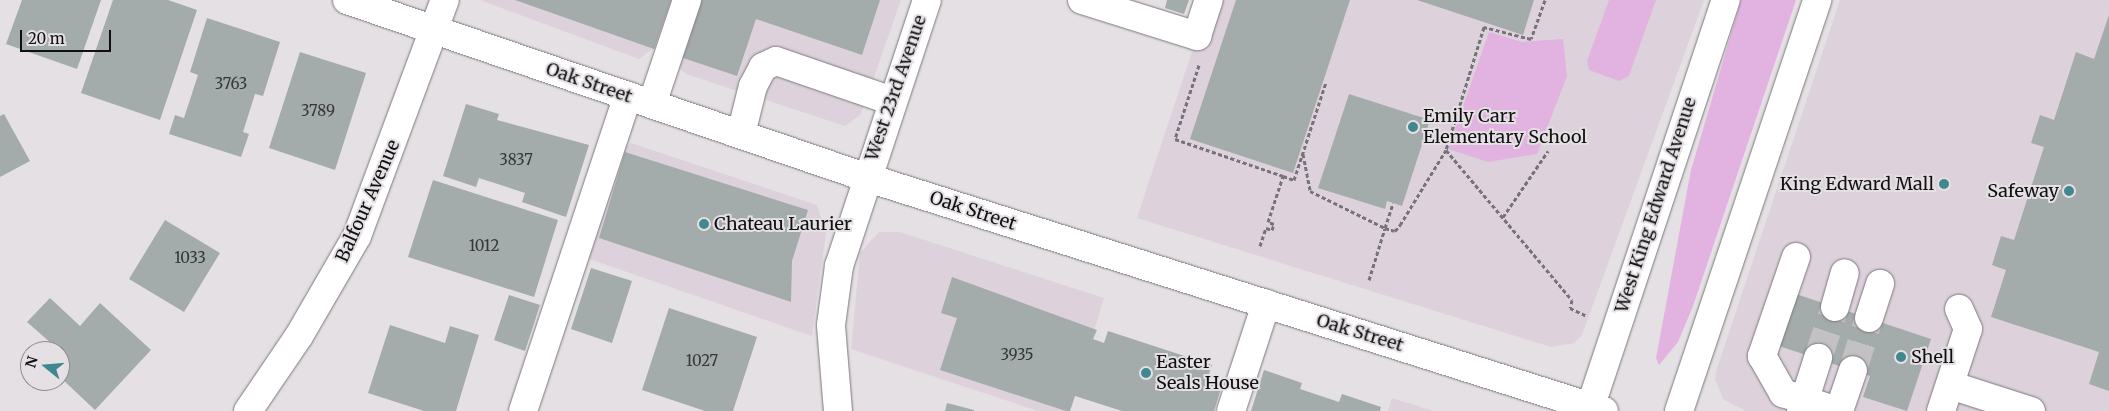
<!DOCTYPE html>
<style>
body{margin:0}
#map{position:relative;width:2109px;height:411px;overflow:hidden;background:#e4e0e4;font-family:Merriweather,serif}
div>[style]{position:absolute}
.built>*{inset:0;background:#ddd2dc}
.green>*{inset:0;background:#e2b3e0}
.building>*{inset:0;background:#a4abab}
.minor-tunnel>*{height:28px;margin-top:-14px;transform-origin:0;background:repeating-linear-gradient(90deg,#c4c1c4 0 28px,transparent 0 42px)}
.path>*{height:3px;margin-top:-1.5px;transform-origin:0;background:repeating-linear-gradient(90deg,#767376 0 4px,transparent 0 6.5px)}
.roads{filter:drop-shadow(0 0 1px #7b777b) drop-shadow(0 0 1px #7b777b)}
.minor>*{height:28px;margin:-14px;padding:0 14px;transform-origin:14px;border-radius:14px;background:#fff}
.major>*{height:28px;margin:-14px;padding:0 14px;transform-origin:14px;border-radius:14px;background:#fff}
.dots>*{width:14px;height:14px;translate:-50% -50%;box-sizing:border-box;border:2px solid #e4e0e4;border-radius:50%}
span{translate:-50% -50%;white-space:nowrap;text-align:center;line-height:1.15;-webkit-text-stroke:4px #e4e0e4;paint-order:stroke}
.number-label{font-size:15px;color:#363738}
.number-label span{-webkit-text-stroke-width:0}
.street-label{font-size:18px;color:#111011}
.poi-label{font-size:18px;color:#111011}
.left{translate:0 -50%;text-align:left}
.right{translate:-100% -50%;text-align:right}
.north{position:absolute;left:20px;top:341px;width:50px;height:50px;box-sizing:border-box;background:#e4e0e4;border:1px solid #908d90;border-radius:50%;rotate:287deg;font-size:14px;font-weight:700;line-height:20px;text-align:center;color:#111011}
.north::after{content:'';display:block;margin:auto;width:18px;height:22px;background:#40878f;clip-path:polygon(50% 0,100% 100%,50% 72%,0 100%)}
.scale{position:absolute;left:20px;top:30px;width:91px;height:22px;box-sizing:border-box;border:2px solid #111011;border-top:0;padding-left:6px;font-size:15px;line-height:18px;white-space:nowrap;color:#111011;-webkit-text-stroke:4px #e4e0e4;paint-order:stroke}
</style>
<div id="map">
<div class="built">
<div style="clip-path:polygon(480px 0,901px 0,861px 114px,845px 126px,686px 74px,657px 46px,639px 59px)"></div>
<div style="clip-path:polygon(1209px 0,1704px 0,1582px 335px,1574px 343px,1551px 347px,1137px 218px)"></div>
<div style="clip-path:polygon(1840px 0,2109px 0,2109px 411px,1746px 411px,1723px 399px,1715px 379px,1717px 368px)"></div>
<div style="clip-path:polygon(631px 143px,817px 205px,826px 233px,812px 336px,575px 254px,617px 153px)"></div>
<div style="clip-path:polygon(879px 232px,900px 232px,1104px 298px,1070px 411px,1038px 411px,851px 349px,860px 253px)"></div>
<div style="clip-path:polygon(1392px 398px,1434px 411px,1388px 411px)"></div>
</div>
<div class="green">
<div style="clip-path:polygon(1609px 0,1656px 0,1629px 76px,1619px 81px,1589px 70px,1587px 61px)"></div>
<div style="clip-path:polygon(1741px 0,1796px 0,1693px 306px,1678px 342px,1659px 365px,1656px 358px,1691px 170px)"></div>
<div style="clip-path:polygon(1489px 32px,1522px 42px,1563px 39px,1567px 76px,1537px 154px,1488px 162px,1448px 149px)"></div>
</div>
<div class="building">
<div style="clip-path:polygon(22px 0,101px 0,77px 69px,6px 44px)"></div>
<div style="clip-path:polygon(113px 0,168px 0,197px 10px,160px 120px,81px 93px)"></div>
<div style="clip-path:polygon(515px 0,671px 0,654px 49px)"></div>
<div style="clip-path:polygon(702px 0,880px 0,862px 55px,756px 19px,737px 76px,683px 58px)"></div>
<div style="clip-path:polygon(1167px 0,1189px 0,1184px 14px,1165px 8px)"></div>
<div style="clip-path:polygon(1236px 0,1350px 0,1293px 173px,1190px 139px)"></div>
<div style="clip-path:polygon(1417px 0,1534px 0,1523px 35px)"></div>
<div style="clip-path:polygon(2109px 15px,2109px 391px,2089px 384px,2099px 352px,1991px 317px,2006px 270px,1992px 265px,2001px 236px,2014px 240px,2044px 147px,2031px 143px,2040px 115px,2054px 120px,2076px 52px,2094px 59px)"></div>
<div style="clip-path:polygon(207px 18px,280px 42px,263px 96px,255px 94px,243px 132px,249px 134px,241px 157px,169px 134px,175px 115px,184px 118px,198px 75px,190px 72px)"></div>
<div style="clip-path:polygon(300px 52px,366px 73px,335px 170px,269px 148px)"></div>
<div style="clip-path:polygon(1349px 94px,1430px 120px,1402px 206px,1387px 201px,1385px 209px,1318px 188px)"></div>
<div style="clip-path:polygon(466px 104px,499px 114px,497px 120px,589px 145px,566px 217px,522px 202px,525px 193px,479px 178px,476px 187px,443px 176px)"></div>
<div style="clip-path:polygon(4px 114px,30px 161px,0 177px,0 116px)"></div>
<div style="clip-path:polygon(625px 152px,808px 210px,792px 261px,791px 302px,599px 238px)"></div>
<div style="clip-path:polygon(433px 180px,558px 220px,534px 297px,408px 257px)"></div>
<div style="clip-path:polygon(165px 220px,220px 253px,184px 312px,129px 279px)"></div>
<div style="clip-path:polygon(591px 268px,632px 281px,612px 343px,571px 329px)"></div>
<div style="clip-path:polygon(952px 277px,1097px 330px,1093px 339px,1104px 343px,1108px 331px,1212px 365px,1207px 380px,1222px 385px,1214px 411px,1122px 411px,1075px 396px,1070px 411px,1066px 411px,940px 370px,957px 318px,941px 313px)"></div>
<div style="clip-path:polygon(1790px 292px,1931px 339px,1907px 411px,1863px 397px,1870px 376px,1773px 344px)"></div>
<div style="clip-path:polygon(509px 295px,540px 305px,525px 351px,494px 340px)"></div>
<div style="clip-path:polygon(50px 298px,80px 326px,100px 303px,151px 350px,95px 410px,60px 377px,60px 351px,27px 322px)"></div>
<div style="clip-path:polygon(669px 308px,757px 337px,733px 411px,705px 411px,642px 390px)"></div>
<div style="clip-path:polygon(390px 325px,445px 343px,450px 326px,479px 335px,456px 411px,424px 411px,368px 393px)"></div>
<div style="clip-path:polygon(1264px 370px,1302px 383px,1300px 389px,1339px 402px,1342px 394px,1381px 407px,1380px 411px,1251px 411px)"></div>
<div style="clip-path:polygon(947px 403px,974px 410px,974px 411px,945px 411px)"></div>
</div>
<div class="minor-tunnel">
<div style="left:1818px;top:358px;width:54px;rotate:-71.6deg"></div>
<div style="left:1853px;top:370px;width:54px;rotate:-72.9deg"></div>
</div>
<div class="path">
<div style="left:1545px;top:0;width:41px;rotate:109.7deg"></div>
<div style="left:1531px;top:39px;width:49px;rotate:-165.7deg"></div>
<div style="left:1484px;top:27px;width:129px;rotate:107.2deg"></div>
<div style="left:1446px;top:150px;width:196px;rotate:50deg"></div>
<div style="left:1572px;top:300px;width:8px;rotate:104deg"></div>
<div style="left:1570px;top:308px;width:19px;rotate:25deg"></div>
<div style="left:1199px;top:65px;width:78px;rotate:108deg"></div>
<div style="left:1175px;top:139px;width:114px;rotate:18.9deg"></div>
<div style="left:1303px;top:154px;width:38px;rotate:79deg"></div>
<div style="left:1310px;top:191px;width:84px;rotate:26.3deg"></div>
<div style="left:1385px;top:228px;width:26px;rotate:-72deg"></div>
<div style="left:1503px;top:217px;width:80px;rotate:-55.7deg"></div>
<div style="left:1260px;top:246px;width:19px;rotate:-72deg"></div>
<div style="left:1266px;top:228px;width:6px;rotate:18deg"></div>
<div style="left:1272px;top:230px;width:6px;rotate:-72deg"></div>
<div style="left:1274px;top:224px;width:6px;rotate:-162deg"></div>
<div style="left:1268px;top:222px;width:48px;rotate:-71.9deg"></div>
<div style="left:1283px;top:176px;width:12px;rotate:20deg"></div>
<div style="left:1294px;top:180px;width:103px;rotate:-71.9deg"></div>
<div style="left:1369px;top:280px;width:54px;rotate:-72.9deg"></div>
<div style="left:1385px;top:228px;width:10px;rotate:17deg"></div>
<div style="left:1395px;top:231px;width:8px;rotate:-50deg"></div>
<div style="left:1400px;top:225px;width:88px;rotate:-58.5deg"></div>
</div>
<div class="roads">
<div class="minor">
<div style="left:1082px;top:0;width:121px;rotate:17.4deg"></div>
<div style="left:1197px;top:36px;width:38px;rotate:-72deg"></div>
<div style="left:652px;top:104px;width:110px;rotate:-71.4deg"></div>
<div style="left:741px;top:134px;width:49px;rotate:-76deg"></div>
<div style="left:753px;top:86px;width:21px;rotate:-62deg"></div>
<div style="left:763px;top:67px;width:14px;rotate:-25deg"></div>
<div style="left:776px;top:61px;width:123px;rotate:19deg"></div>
<div style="left:1796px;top:257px;width:105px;rotate:109deg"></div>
<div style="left:1762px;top:356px;width:43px;rotate:60.4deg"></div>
<div style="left:1783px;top:393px;width:57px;rotate:18.4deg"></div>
<div style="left:1835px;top:307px;width:35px;rotate:-74deg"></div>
<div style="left:1869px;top:318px;width:36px;rotate:-72deg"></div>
<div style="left:1950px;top:385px;width:85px;rotate:17.8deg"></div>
<div style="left:248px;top:411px;width:91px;rotate:-55.8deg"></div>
<div style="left:299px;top:336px;width:116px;rotate:-59.9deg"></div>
<div style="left:357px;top:236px;width:252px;rotate:-69.6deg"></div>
<div style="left:523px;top:411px;width:332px;rotate:-71.6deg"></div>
<div style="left:838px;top:411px;width:86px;rotate:-94.7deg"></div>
<div style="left:831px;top:325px;width:60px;rotate:-82.3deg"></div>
<div style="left:839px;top:266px;width:280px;rotate:-71.7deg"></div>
<div style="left:1231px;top:411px;width:113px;rotate:-71.9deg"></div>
<div style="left:1801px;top:411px;width:56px;rotate:-72.2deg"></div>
<div style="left:1839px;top:411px;width:43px;rotate:-71.1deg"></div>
<div style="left:1941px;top:411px;width:86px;rotate:-71.8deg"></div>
<div style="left:1968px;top:329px;width:22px;rotate:-114deg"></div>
</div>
<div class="major">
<div style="left:347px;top:0;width:547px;rotate:18.87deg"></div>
<div style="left:865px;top:177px;width:775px;rotate:17.57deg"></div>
<div style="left:1589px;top:411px;width:433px;rotate:-71.6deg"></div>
<div style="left:1679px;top:411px;width:434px;rotate:-71.4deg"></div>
</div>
</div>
<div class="dots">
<div style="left:1413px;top:127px;background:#40878f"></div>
<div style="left:1944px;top:184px;background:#40878f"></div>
<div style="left:2069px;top:191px;background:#40878f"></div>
<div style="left:704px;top:224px;background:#40878f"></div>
<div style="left:1901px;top:357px;background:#40878f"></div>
<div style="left:1146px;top:373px;background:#40878f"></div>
</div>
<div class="number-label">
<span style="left:231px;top:84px">3763</span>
<span style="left:318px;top:111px">3789</span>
<span style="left:516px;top:160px">3837</span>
<span style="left:484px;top:246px">1012</span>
<span style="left:190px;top:258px">1033</span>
<span style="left:1017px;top:355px">3935</span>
<span style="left:702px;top:361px">1027</span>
</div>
<div class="street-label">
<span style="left:589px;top:83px;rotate:19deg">Oak Street</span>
<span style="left:896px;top:88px;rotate:-71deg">West 23rd Avenue</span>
<span style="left:368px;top:201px;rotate:-66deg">Balfour Avenue</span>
<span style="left:1656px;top:205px;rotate:-72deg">West King Edward Avenue</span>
<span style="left:973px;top:211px;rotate:18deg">Oak Street</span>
<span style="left:1360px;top:333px;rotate:17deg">Oak Street</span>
</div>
<div class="poi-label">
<span class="left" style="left:1423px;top:127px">Emily Carr<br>Elementary School</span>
<span class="right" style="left:1934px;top:184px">King Edward Mall</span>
<span class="right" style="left:2059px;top:191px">Safeway</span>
<span class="left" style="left:714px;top:224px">Chateau Laurier</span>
<span class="left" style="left:1911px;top:357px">Shell</span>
<span class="left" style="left:1156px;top:373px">Easter<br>Seals House</span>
</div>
<div class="north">N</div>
<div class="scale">20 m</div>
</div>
